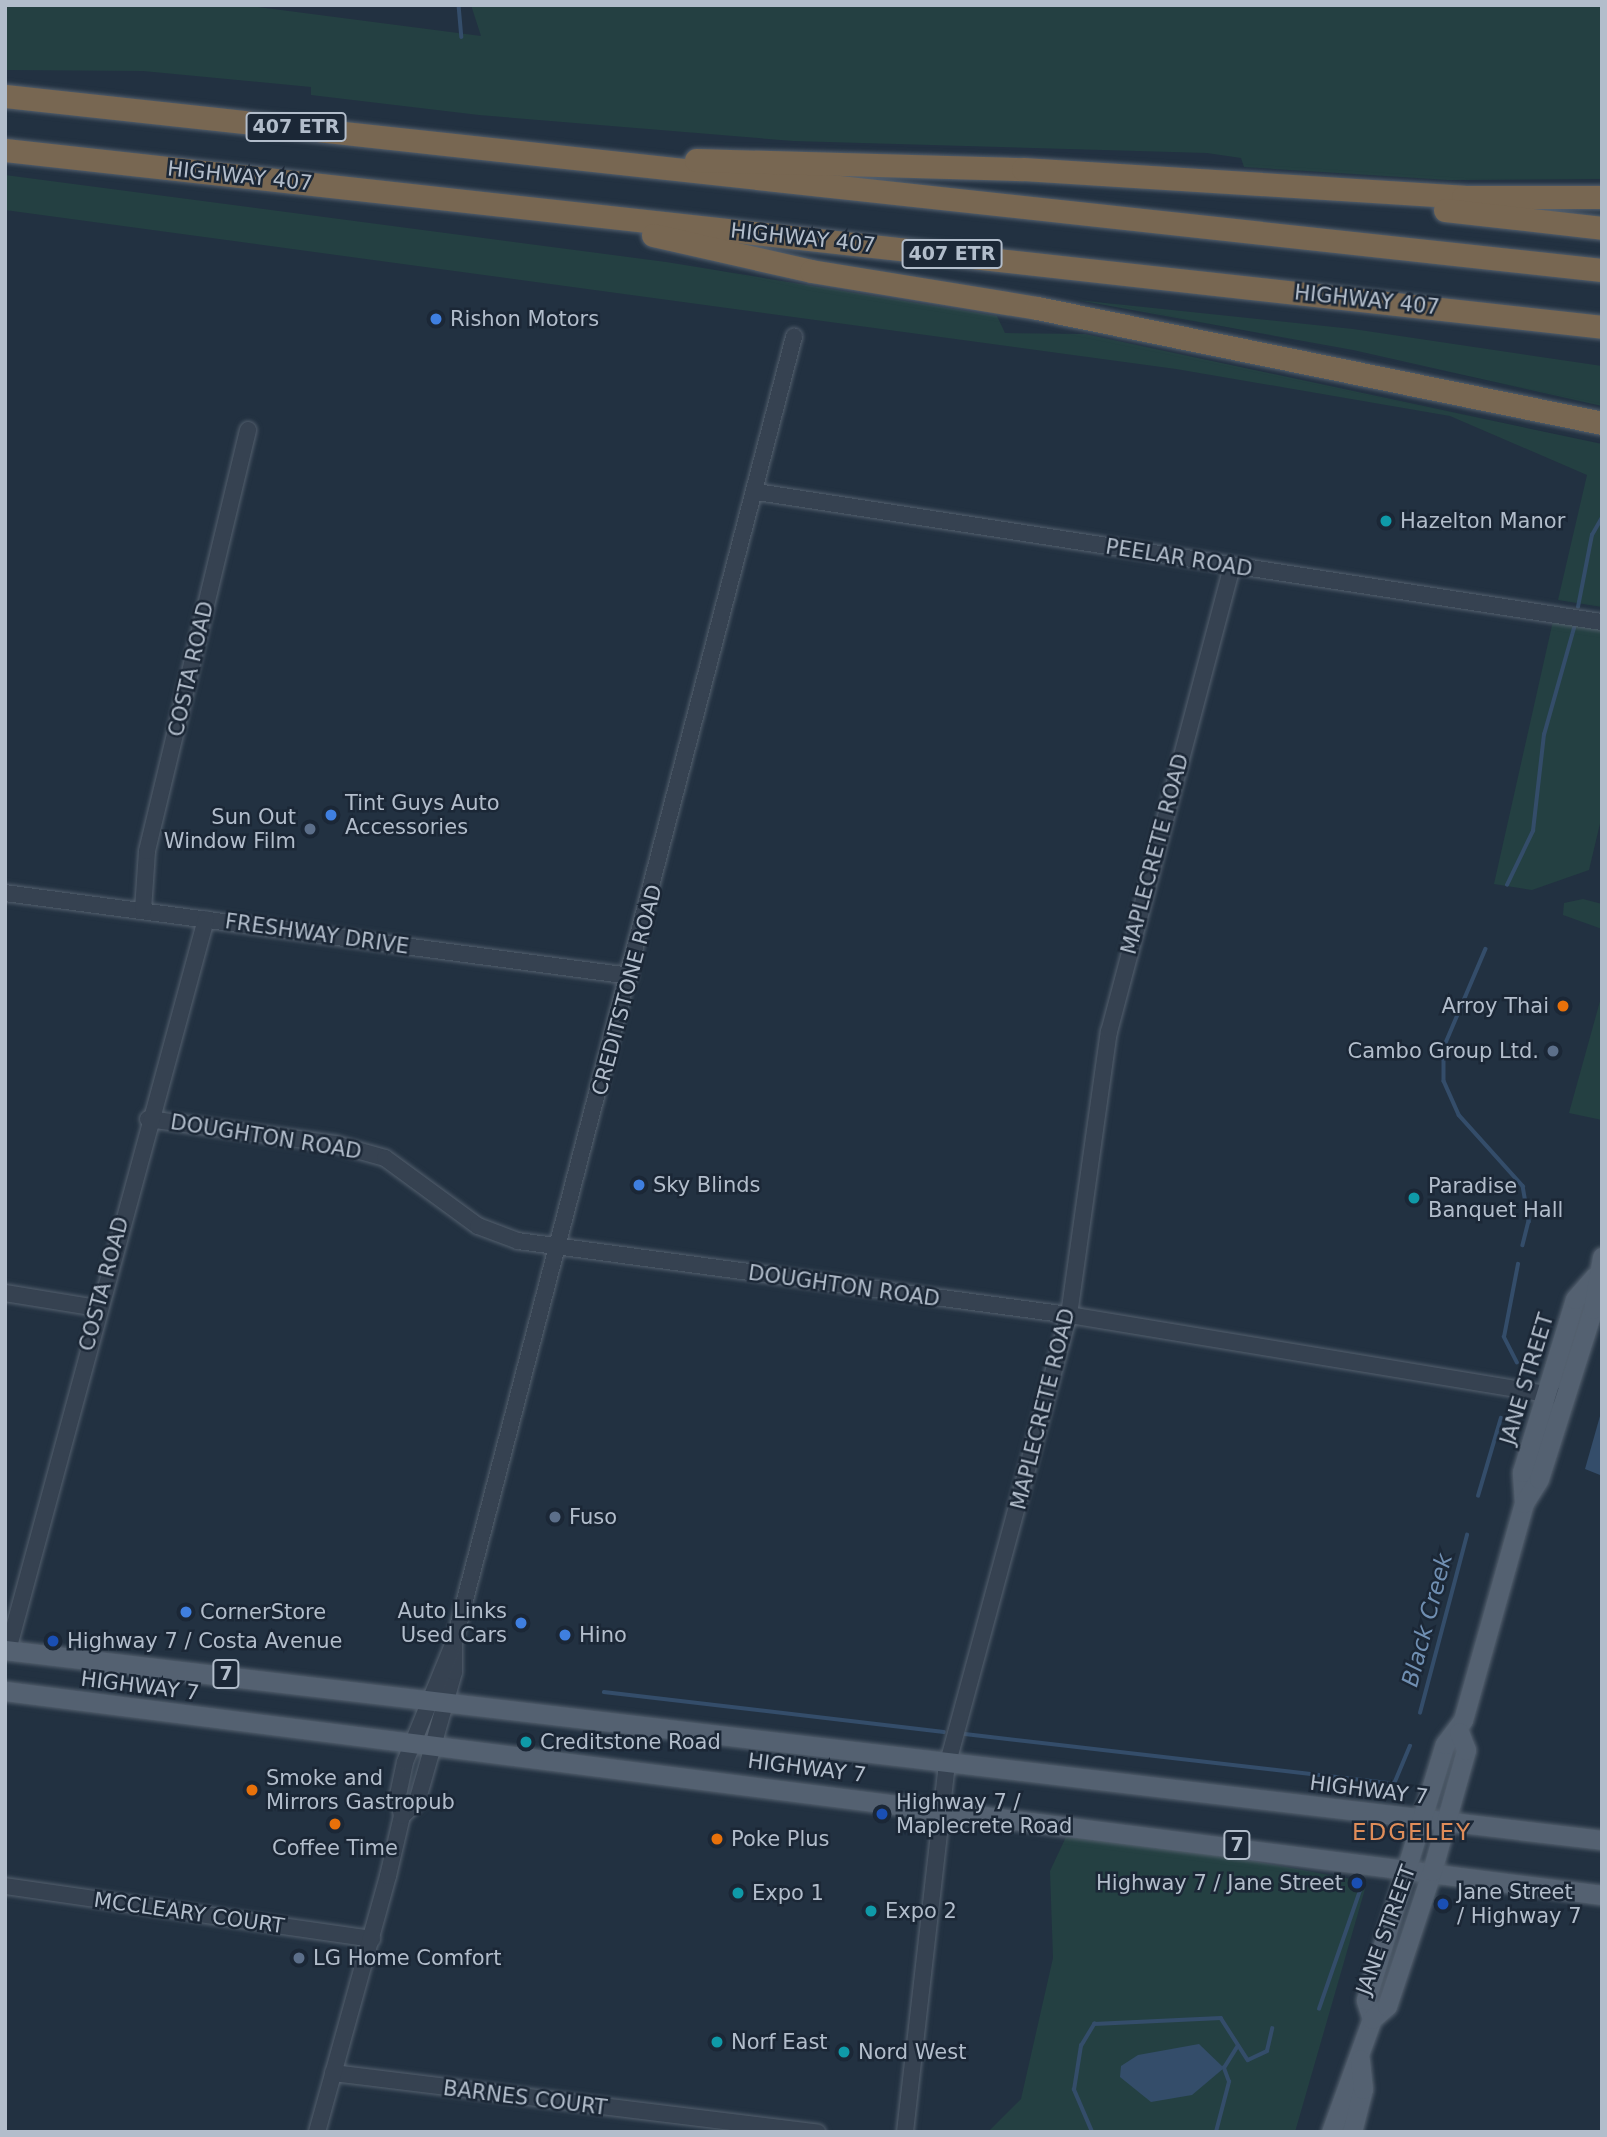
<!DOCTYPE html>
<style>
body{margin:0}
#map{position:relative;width:1607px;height:2137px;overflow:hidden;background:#223141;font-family:"DejaVu Sans",sans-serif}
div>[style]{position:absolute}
.green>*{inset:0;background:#244042}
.water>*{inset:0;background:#344d6a}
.stream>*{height:3.5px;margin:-1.75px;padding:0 1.75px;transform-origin:1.75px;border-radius:1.75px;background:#344d6a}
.roads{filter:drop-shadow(0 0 2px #54606e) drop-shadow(0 0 2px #54606e)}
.minor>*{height:16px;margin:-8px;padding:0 8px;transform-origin:8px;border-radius:8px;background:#364251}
.major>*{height:19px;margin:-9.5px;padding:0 9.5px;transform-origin:9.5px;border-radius:9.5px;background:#546171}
.highway>*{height:23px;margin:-11.5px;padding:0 11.5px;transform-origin:11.5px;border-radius:11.5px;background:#786752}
.dots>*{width:19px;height:19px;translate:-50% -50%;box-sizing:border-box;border:4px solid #1b2736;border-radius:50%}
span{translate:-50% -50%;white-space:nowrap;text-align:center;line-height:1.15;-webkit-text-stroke:5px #1b2736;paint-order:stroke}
.shield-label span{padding:2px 5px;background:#1b2736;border:2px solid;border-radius:5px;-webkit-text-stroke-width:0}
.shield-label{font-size:19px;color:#b2bdcb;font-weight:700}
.street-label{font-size:21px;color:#b2bdcb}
.poi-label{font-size:21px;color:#b2bdcb}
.left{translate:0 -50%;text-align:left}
.right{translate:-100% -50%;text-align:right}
.water-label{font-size:23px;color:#708fb2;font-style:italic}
.neighbourhood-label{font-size:23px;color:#e08d59;letter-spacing:2px}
.frame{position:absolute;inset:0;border:7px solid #b2bdcb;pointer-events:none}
</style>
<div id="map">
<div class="green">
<div style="clip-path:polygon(5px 5px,242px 5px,481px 36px,471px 5px,1602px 5px,1602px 179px,1448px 180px,1244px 167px,1241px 158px,1207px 153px,793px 141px,479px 115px,311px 95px,311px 87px,143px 71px,5px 70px)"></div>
<div style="clip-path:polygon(5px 175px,666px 262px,997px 316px,1005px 333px,1085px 334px,1602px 444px,1602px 607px,1558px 600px,1587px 475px,1450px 416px,1176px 369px,5px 210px)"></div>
<div style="clip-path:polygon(1077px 300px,1353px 329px,1602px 366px,1602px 406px,1353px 350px)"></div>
<div style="clip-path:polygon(1553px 621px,1602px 630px,1602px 815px,1589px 870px,1532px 890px,1494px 884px)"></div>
<div style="clip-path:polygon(1583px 899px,1602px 904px,1602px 929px,1563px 915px,1564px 903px)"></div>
<div style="clip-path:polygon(1602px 994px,1602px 1120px,1569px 1113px)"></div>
<div style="clip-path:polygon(1066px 1837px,1205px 1852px,1367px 1882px,1295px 2132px,988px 2132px,1021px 2099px,1053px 1958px,1050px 1871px)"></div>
</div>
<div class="water">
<div style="clip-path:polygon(1602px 1409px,1602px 1475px,1600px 1475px,1585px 1469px)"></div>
<div style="clip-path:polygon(1199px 2044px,1224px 2068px,1192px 2095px,1151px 2102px,1120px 2077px,1121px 2066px,1138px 2055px)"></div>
</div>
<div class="stream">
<div style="left:459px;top:5px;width:32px;rotate:85deg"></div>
<div style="left:1578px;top:607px;width:73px;rotate:-79deg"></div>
<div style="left:1592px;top:535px;width:20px;rotate:-60deg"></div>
<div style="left:1507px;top:885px;width:60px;rotate:-64.3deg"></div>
<div style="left:1533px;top:831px;width:97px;rotate:-83.5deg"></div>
<div style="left:1544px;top:735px;width:111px;rotate:-74.3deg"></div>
<div style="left:1486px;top:949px;width:108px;rotate:113deg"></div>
<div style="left:1444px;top:1048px;width:33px;rotate:90deg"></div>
<div style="left:1444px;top:1081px;width:37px;rotate:66deg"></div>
<div style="left:1459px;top:1115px;width:96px;rotate:48deg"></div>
<div style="left:1523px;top:1186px;width:36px;rotate:80deg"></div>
<div style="left:1529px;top:1221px;width:25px;rotate:104deg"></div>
<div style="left:1517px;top:1363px;width:29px;rotate:-117deg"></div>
<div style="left:1504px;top:1337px;width:74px;rotate:-79.1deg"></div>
<div style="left:1478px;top:1496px;width:81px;rotate:-73.6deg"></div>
<div style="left:604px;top:1692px;width:342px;rotate:6.7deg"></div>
<div style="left:1420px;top:1713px;width:184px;rotate:-75.2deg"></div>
<div style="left:965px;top:1734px;width:432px;rotate:6.6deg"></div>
<div style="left:1394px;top:1784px;width:41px;rotate:-67.2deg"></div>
<div style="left:1319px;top:2009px;width:131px;rotate:-70.9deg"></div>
<div style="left:1092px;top:2132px;width:46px;rotate:-113.2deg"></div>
<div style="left:1074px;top:2090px;width:45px;rotate:-81deg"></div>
<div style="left:1081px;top:2046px;width:26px;rotate:-59deg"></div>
<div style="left:1094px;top:2024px;width:127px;rotate:-2.7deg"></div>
<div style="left:1221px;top:2018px;width:50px;rotate:57.3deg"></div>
<div style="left:1248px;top:2060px;width:21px;rotate:-25deg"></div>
<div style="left:1267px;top:2051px;width:23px;rotate:-77deg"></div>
<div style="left:1216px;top:2132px;width:52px;rotate:-75.4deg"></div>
<div style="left:1229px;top:2082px;width:15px;rotate:-110deg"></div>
<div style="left:1224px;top:2068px;width:26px;rotate:-58deg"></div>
</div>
<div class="roads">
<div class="minor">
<div style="left:757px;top:492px;width:855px;rotate:8.75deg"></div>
<div style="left:5px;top:893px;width:630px;rotate:7.56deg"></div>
<div style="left:143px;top:910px;width:59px;rotate:-86.1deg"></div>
<div style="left:147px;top:851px;width:433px;rotate:-76.5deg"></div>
<div style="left:148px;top:1119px;width:189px;rotate:7.6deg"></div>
<div style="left:335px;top:1144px;width:52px;rotate:15.6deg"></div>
<div style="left:385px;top:1158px;width:115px;rotate:36.2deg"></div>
<div style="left:478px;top:1226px;width:43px;rotate:20.6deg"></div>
<div style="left:518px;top:1241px;width:556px;rotate:7.65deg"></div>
<div style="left:1069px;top:1315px;width:495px;rotate:9.4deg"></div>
<div style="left:5px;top:1293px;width:94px;rotate:9.2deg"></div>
<div style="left:8px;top:1650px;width:757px;rotate:-74.84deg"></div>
<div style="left:402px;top:1816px;width:21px;rotate:-43deg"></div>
<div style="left:417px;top:1802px;width:135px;rotate:-74.1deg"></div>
<div style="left:454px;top:1672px;width:30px;rotate:-90deg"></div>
<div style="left:5px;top:1886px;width:371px;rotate:8.2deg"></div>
<div style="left:333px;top:2073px;width:488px;rotate:7deg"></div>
<div style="left:317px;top:2132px;width:266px;rotate:-74.5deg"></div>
<div style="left:388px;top:1876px;width:62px;rotate:-76.9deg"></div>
<div style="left:402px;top:1816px;width:21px;rotate:-101deg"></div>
<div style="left:398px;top:1795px;width:34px;rotate:-78deg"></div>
<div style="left:405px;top:1762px;width:130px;rotate:-67.8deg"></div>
<div style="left:454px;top:1642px;width:1349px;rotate:-75.4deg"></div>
<div style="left:905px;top:2132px;width:368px;rotate:-83.5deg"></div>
<div style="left:947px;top:1766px;width:467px;rotate:-74.9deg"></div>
<div style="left:1069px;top:1315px;width:286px;rotate:-82deg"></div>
<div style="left:1109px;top:1032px;width:482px;rotate:-75.2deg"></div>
</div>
<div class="major">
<div style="left:1524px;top:1503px;width:31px;rotate:-94deg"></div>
<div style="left:1522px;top:1472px;width:181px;rotate:-73deg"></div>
<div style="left:1575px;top:1299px;width:30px;rotate:-49deg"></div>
<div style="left:5px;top:1650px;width:1608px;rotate:6.78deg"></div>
<div style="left:5px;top:1691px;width:1610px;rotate:7.28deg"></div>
<div style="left:1372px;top:2019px;width:20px;rotate:-108deg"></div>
<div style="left:1366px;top:2000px;width:268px;rotate:-72.9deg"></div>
<div style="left:1445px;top:1744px;width:30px;rotate:-53deg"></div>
<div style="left:1463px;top:1720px;width:225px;rotate:-74.3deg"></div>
<div style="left:1524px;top:1503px;width:28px;rotate:-58deg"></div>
<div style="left:1539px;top:1479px;width:178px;rotate:-72.4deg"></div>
<div style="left:1593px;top:1309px;width:53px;rotate:-80.2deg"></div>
<div style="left:1331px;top:2132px;width:120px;rotate:-70.1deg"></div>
<div style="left:1372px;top:2019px;width:20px;rotate:-41deg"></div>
<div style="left:1387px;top:2006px;width:142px;rotate:-71.6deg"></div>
<div style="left:1432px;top:1871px;width:126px;rotate:-74.3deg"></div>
<div style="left:1466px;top:1750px;width:19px;rotate:-111deg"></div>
<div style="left:1352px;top:2132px;width:44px;rotate:-75.7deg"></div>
<div style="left:1363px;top:2089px;width:30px;rotate:-96deg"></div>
</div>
<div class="highway">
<div style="left:5px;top:96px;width:1606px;rotate:6.22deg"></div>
<div style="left:5px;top:150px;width:1607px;rotate:6.32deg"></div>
<div style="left:696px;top:160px;width:327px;rotate:1.6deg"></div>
<div style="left:1023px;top:169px;width:441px;rotate:3.6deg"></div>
<div style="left:1463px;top:197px;width:139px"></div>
<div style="left:1445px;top:210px;width:158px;rotate:6.5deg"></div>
<div style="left:653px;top:235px;width:162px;rotate:12.8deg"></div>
<div style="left:811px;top:271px;width:229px;rotate:9.3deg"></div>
<div style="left:1037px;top:308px;width:577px;rotate:11.5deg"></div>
</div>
</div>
<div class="dots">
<div style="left:436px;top:319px;background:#3f7fe0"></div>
<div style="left:1386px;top:521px;background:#0f9aa8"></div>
<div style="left:331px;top:815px;background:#3f7fe0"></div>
<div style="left:310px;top:829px;background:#5c6f8a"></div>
<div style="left:1563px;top:1006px;background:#e8710a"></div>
<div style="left:1553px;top:1051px;background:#5c6f8a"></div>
<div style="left:639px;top:1185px;background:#3f7fe0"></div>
<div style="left:1414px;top:1198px;background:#0f9aa8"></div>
<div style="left:555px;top:1517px;background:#5c6f8a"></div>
<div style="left:186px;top:1612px;background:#3f7fe0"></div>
<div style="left:521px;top:1623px;background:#3f7fe0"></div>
<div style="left:565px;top:1635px;background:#3f7fe0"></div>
<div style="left:53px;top:1641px;background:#1a4fb4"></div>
<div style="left:526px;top:1742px;background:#0f9aa8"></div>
<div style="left:252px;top:1790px;background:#e8710a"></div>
<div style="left:882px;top:1814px;background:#1a4fb4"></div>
<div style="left:335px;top:1824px;background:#e8710a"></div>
<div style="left:717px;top:1839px;background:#e8710a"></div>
<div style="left:1357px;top:1883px;background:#1a4fb4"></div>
<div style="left:738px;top:1893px;background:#0f9aa8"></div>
<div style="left:1443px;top:1904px;background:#1a4fb4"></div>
<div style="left:871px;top:1911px;background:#0f9aa8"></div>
<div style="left:299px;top:1958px;background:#5c6f8a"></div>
<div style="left:717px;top:2042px;background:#0f9aa8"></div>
<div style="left:844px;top:2052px;background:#0f9aa8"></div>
</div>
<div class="shield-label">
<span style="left:296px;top:127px">407 ETR</span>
<span style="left:952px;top:254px">407 ETR</span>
<span style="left:226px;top:1674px">7</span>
<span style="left:1237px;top:1845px">7</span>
</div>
<div class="street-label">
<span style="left:240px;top:176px;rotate:6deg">HIGHWAY 407</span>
<span style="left:803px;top:238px;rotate:6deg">HIGHWAY 407</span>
<span style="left:1367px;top:300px;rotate:6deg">HIGHWAY 407</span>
<span style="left:1179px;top:558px;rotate:9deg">PEELAR ROAD</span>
<span style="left:191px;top:669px;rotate:-77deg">COSTA ROAD</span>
<span style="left:1155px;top:854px;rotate:-75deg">MAPLECRETE ROAD</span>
<span style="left:317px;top:934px;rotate:8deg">FRESHWAY DRIVE</span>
<span style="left:627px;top:990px;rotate:-75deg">CREDITSTONE ROAD</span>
<span style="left:266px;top:1137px;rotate:9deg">DOUGHTON ROAD</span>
<span style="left:104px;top:1284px;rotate:-75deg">COSTA ROAD</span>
<span style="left:844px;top:1286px;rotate:8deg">DOUGHTON ROAD</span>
<span style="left:1527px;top:1379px;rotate:-73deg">JANE STREET</span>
<span style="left:1043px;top:1409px;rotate:-76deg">MAPLECRETE ROAD</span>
<span style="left:140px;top:1686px;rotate:7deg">HIGHWAY 7</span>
<span style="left:807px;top:1768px;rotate:7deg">HIGHWAY 7</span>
<span style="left:1369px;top:1790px;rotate:7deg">HIGHWAY 7</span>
<span style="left:189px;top:1913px;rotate:8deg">MCCLEARY COURT</span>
<span style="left:1386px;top:1930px;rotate:-70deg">JANE STREET</span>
<span style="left:525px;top:2098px;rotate:7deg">BARNES COURT</span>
</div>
<div class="poi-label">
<span class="left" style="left:450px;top:319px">Rishon Motors</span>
<span class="left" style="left:1400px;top:521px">Hazelton Manor</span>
<span class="left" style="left:345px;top:815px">Tint Guys Auto<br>Accessories</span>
<span class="right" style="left:296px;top:829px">Sun Out<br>Window Film</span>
<span class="right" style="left:1549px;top:1006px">Arroy Thai</span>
<span class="right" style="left:1539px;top:1051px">Cambo Group Ltd.</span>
<span class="left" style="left:653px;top:1185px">Sky Blinds</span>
<span class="left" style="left:1428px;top:1198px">Paradise<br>Banquet Hall</span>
<span class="left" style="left:569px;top:1517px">Fuso</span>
<span class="right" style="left:507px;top:1623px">Auto Links<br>Used Cars</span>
<span class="left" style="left:200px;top:1612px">CornerStore</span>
<span class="left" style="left:579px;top:1635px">Hino</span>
<span class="left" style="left:67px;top:1641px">Highway 7 / Costa Avenue</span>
<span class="left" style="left:540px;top:1742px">Creditstone Road</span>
<span class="left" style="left:266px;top:1790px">Smoke and<br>Mirrors Gastropub</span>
<span class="left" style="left:896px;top:1814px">Highway 7 /<br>Maplecrete Road</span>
<span class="left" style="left:731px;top:1839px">Poke Plus</span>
<span style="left:335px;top:1848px">Coffee Time</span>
<span class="right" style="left:1343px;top:1883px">Highway 7 / Jane Street</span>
<span class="left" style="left:1457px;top:1904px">Jane Street<br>/ Highway 7</span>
<span class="left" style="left:752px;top:1893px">Expo 1</span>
<span class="left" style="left:885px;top:1911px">Expo 2</span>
<span class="left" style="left:313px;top:1958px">LG Home Comfort</span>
<span class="left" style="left:731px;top:2042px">Norf East</span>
<span class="left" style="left:858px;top:2052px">Nord West</span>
</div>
<div class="water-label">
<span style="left:1427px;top:1620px;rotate:-75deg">Black Creek</span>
</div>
<div class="neighbourhood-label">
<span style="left:1412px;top:1832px">EDGELEY</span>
</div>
<div class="frame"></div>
</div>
